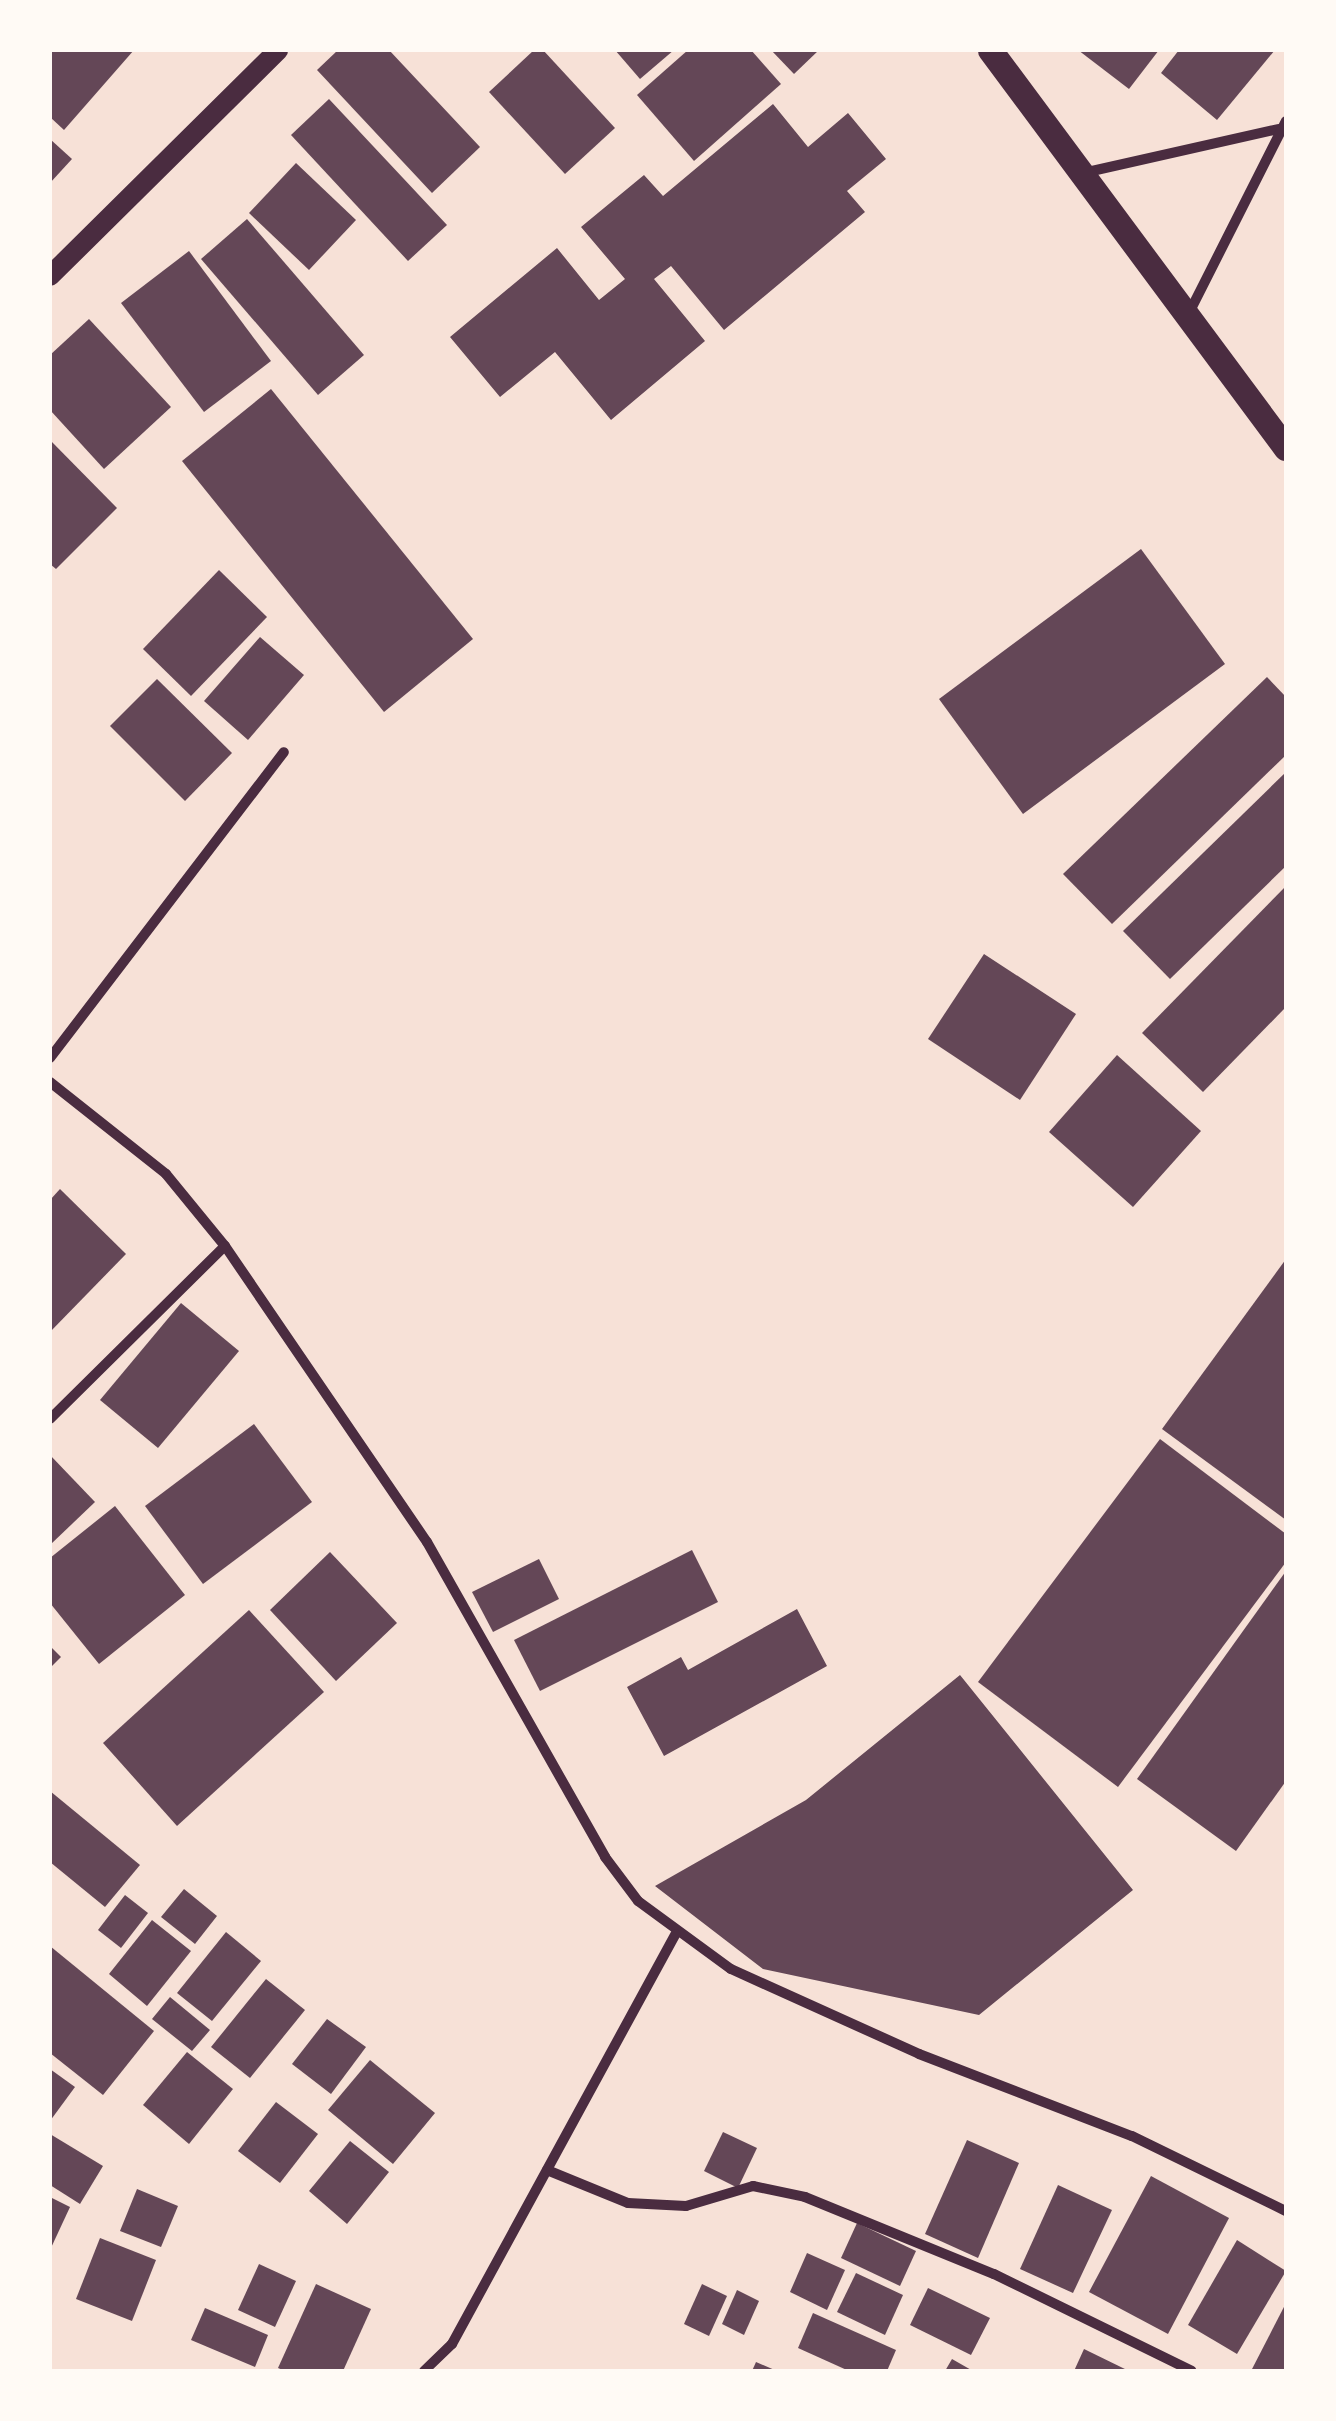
<!DOCTYPE html>
<style>
body{margin:0}
#map{position:relative;width:1336px;height:2421px;overflow:hidden;background:#f7e1d7;font-family:Mulish,sans-serif}
div>[style]{position:absolute}
.building>*{inset:0;background:#644757}
.minor>*{height:10px;margin:-5px;padding:0 5px;transform-origin:5px;border-radius:5px;background:#4a2c40}
.secondary>*{height:20px;margin:-10px;padding:0 10px;transform-origin:10px;border-radius:10px;background:#4a2c40}
.primary>*{height:25px;margin:-12.5px;padding:0 12.5px;transform-origin:12.5px;border-radius:12.5px;background:#4a2c40}
span{translate:-50% -50%;white-space:nowrap;text-align:center;line-height:1.15;-webkit-text-stroke:8px #fffaf5;paint-order:stroke}
.frame{position:absolute;inset:0;border:52px solid #fffaf5;pointer-events:none}
</style>
<div id="map">
<div class="building">
<div style="clip-path:polygon(50px 50px,134px 50px,64px 130px,50px 117px)"></div>
<div style="clip-path:polygon(338px 50px,389px 50px,480px 147px,432px 193px,317px 70px)"></div>
<div style="clip-path:polygon(534px 50px,543px 50px,615px 128px,565px 174px,489px 92px)"></div>
<div style="clip-path:polygon(615px 50px,674px 50px,640px 79px)"></div>
<div style="clip-path:polygon(688px 50px,751px 50px,781px 84px,694px 161px,637px 95px)"></div>
<div style="clip-path:polygon(771px 50px,819px 50px,794px 74px)"></div>
<div style="clip-path:polygon(1078px 50px,1159px 50px,1129px 89px)"></div>
<div style="clip-path:polygon(1179px 50px,1275px 50px,1217px 120px,1161px 73px)"></div>
<div style="clip-path:polygon(329px 99px,447px 225px,408px 261px,291px 135px)"></div>
<div style="clip-path:polygon(773px 104px,808px 147px,848px 113px,886px 159px,847px 191px,865px 212px,724px 330px,671px 266px,654px 279px,705px 341px,611px 420px,555px 352px,500px 397px,450px 337px,557px 248px,599px 300px,625px 279px,581px 227px,644px 175px,663px 196px)"></div>
<div style="clip-path:polygon(50px 139px,72px 159px,50px 183px)"></div>
<div style="clip-path:polygon(296px 163px,356px 220px,309px 270px,249px 213px)"></div>
<div style="clip-path:polygon(247px 219px,364px 355px,318px 395px,201px 259px)"></div>
<div style="clip-path:polygon(189px 251px,271px 361px,204px 412px,121px 303px)"></div>
<div style="clip-path:polygon(89px 319px,171px 407px,104px 469px,50px 410px,50px 355px)"></div>
<div style="clip-path:polygon(271px 389px,473px 639px,384px 712px,182px 461px)"></div>
<div style="clip-path:polygon(50px 440px,117px 508px,56px 569px,50px 564px)"></div>
<div style="clip-path:polygon(1141px 549px,1225px 664px,1023px 814px,939px 699px)"></div>
<div style="clip-path:polygon(219px 570px,267px 617px,191px 696px,143px 649px)"></div>
<div style="clip-path:polygon(260px 637px,304px 675px,248px 740px,204px 701px)"></div>
<div style="clip-path:polygon(1267px 677px,1286px 697px,1286px 755px,1112px 924px,1063px 874px)"></div>
<div style="clip-path:polygon(157px 679px,232px 753px,185px 801px,110px 726px)"></div>
<div style="clip-path:polygon(1286px 772px,1286px 866px,1170px 979px,1123px 931px)"></div>
<div style="clip-path:polygon(1286px 886px,1286px 1007px,1203px 1092px,1142px 1033px)"></div>
<div style="clip-path:polygon(984px 954px,1076px 1014px,1020px 1100px,928px 1039px)"></div>
<div style="clip-path:polygon(1117px 1055px,1201px 1131px,1133px 1207px,1049px 1132px)"></div>
<div style="clip-path:polygon(60px 1189px,126px 1254px,50px 1332px,50px 1200px)"></div>
<div style="clip-path:polygon(1286px 1259px,1286px 1520px,1162px 1429px)"></div>
<div style="clip-path:polygon(181px 1303px,239px 1351px,158px 1448px,100px 1400px)"></div>
<div style="clip-path:polygon(254px 1424px,312px 1502px,203px 1584px,145px 1506px)"></div>
<div style="clip-path:polygon(1160px 1439px,1286px 1534px,1286px 1562px,1118px 1787px,978px 1682px)"></div>
<div style="clip-path:polygon(50px 1455px,95px 1502px,50px 1545px)"></div>
<div style="clip-path:polygon(115px 1506px,185px 1595px,99px 1664px,50px 1603px,50px 1558px)"></div>
<div style="clip-path:polygon(692px 1550px,718px 1602px,540px 1691px,514px 1640px)"></div>
<div style="clip-path:polygon(330px 1552px,397px 1623px,336px 1681px,270px 1610px)"></div>
<div style="clip-path:polygon(539px 1559px,559px 1599px,493px 1632px,472px 1592px)"></div>
<div style="clip-path:polygon(1286px 1571px,1286px 1781px,1236px 1851px,1137px 1779px)"></div>
<div style="clip-path:polygon(797px 1609px,827px 1666px,664px 1756px,627px 1687px,681px 1657px,688px 1670px)"></div>
<div style="clip-path:polygon(249px 1610px,324px 1692px,177px 1826px,103px 1743px)"></div>
<div style="clip-path:polygon(50px 1646px,61px 1657px,50px 1668px)"></div>
<div style="clip-path:polygon(960px 1675px,1133px 1890px,979px 2015px,763px 1969px,655px 1886px,806px 1800px)"></div>
<div style="clip-path:polygon(50px 1791px,140px 1865px,105px 1907px,50px 1862px)"></div>
<div style="clip-path:polygon(184px 1889px,217px 1916px,195px 1944px,161px 1917px)"></div>
<div style="clip-path:polygon(125px 1895px,148px 1913px,121px 1948px,98px 1930px)"></div>
<div style="clip-path:polygon(152px 1920px,191px 1951px,147px 2006px,109px 1974px)"></div>
<div style="clip-path:polygon(226px 1932px,261px 1961px,212px 2021px,177px 1993px)"></div>
<div style="clip-path:polygon(50px 1946px,154px 2031px,103px 2095px,50px 2053px)"></div>
<div style="clip-path:polygon(266px 1979px,305px 2010px,250px 2078px,211px 2047px)"></div>
<div style="clip-path:polygon(170px 1997px,210px 2030px,192px 2051px,152px 2019px)"></div>
<div style="clip-path:polygon(327px 2019px,366px 2047px,331px 2094px,292px 2064px)"></div>
<div style="clip-path:polygon(187px 2052px,233px 2089px,189px 2144px,143px 2105px)"></div>
<div style="clip-path:polygon(370px 2060px,435px 2113px,393px 2164px,328px 2110px)"></div>
<div style="clip-path:polygon(50px 2069px,75px 2087px,50px 2121px)"></div>
<div style="clip-path:polygon(276px 2102px,318px 2134px,280px 2183px,238px 2151px)"></div>
<div style="clip-path:polygon(723px 2132px,757px 2148px,738px 2188px,704px 2171px)"></div>
<div style="clip-path:polygon(50px 2134px,103px 2166px,80px 2204px,50px 2185px)"></div>
<div style="clip-path:polygon(967px 2140px,1019px 2163px,978px 2258px,925px 2234px)"></div>
<div style="clip-path:polygon(350px 2141px,389px 2172px,347px 2224px,309px 2191px)"></div>
<div style="clip-path:polygon(1151px 2176px,1229px 2218px,1168px 2334px,1089px 2292px)"></div>
<div style="clip-path:polygon(1058px 2185px,1112px 2210px,1073px 2293px,1020px 2269px)"></div>
<div style="clip-path:polygon(137px 2189px,178px 2206px,161px 2247px,120px 2231px)"></div>
<div style="clip-path:polygon(50px 2197px,70px 2207px,50px 2250px)"></div>
<div style="clip-path:polygon(857px 2223px,916px 2251px,900px 2286px,841px 2258px)"></div>
<div style="clip-path:polygon(100px 2238px,156px 2260px,132px 2321px,76px 2299px)"></div>
<div style="clip-path:polygon(1237px 2240px,1286px 2271px,1237px 2354px,1188px 2325px)"></div>
<div style="clip-path:polygon(807px 2253px,845px 2270px,827px 2310px,790px 2292px)"></div>
<div style="clip-path:polygon(259px 2264px,296px 2281px,275px 2327px,238px 2310px)"></div>
<div style="clip-path:polygon(856px 2273px,903px 2295px,885px 2335px,837px 2312px)"></div>
<div style="clip-path:polygon(316px 2284px,371px 2309px,343px 2371px,285px 2371px,278px 2368px)"></div>
<div style="clip-path:polygon(702px 2284px,727px 2296px,709px 2336px,684px 2324px)"></div>
<div style="clip-path:polygon(928px 2288px,990px 2318px,971px 2355px,910px 2325px)"></div>
<div style="clip-path:polygon(737px 2290px,759px 2301px,744px 2335px,722px 2324px)"></div>
<div style="clip-path:polygon(1286px 2303px,1286px 2371px,1251px 2371px)"></div>
<div style="clip-path:polygon(205px 2308px,268px 2335px,255px 2367px,191px 2340px)"></div>
<div style="clip-path:polygon(813px 2313px,896px 2350px,887px 2371px,849px 2371px,798px 2348px)"></div>
<div style="clip-path:polygon(1084px 2349px,1129px 2371px,1074px 2371px)"></div>
<div style="clip-path:polygon(952px 2359px,973px 2371px,945px 2371px)"></div>
<div style="clip-path:polygon(756px 2362px,777px 2371px,752px 2371px)"></div>
</div>
<div class="minor">
<div style="left:1083px;top:173px;width:200px;rotate:-12.7deg"></div>
<div style="left:1190px;top:311px;width:213px;rotate:-63.2deg"></div>
<div style="left:50px;top:1058px;width:385px;rotate:-52.6deg"></div>
<div style="left:50px;top:1082px;width:148px;rotate:38.4deg"></div>
<div style="left:166px;top:1174px;width:93px;rotate:50.7deg"></div>
<div style="left:225px;top:1246px;width:358px;rotate:55.7deg"></div>
<div style="left:427px;top:1542px;width:362px;rotate:60.5deg"></div>
<div style="left:605px;top:1857px;width:55px;rotate:53.1deg"></div>
<div style="left:638px;top:1901px;width:115px;rotate:36.2deg"></div>
<div style="left:731px;top:1969px;width:206px;rotate:24.3deg"></div>
<div style="left:919px;top:2054px;width:228px;rotate:21.1deg"></div>
<div style="left:1132px;top:2136px;width:171px;rotate:26deg"></div>
<div style="left:50px;top:1419px;width:246px;rotate:-44.7deg"></div>
<div style="left:547px;top:2170px;width:87px;rotate:22.2deg"></div>
<div style="left:628px;top:2203px;width:58px;rotate:3deg"></div>
<div style="left:686px;top:2206px;width:70px;rotate:-16.6deg"></div>
<div style="left:753px;top:2186px;width:53px;rotate:11.9deg"></div>
<div style="left:805px;top:2197px;width:204px;rotate:22.2deg"></div>
<div style="left:994px;top:2274px;width:220px;rotate:26.1deg"></div>
<div style="left:424px;top:2371px;width:39px;rotate:-44deg"></div>
<div style="left:452px;top:2344px;width:467px;rotate:-61.4deg"></div>
</div>
<div class="secondary">
<div style="left:50px;top:276px;width:321px;rotate:-44.7deg"></div>
</div>
<div class="primary">
<div style="left:990px;top:50px;width:496px;rotate:53.4deg"></div>
</div>
<div class="frame"></div>
</div>
